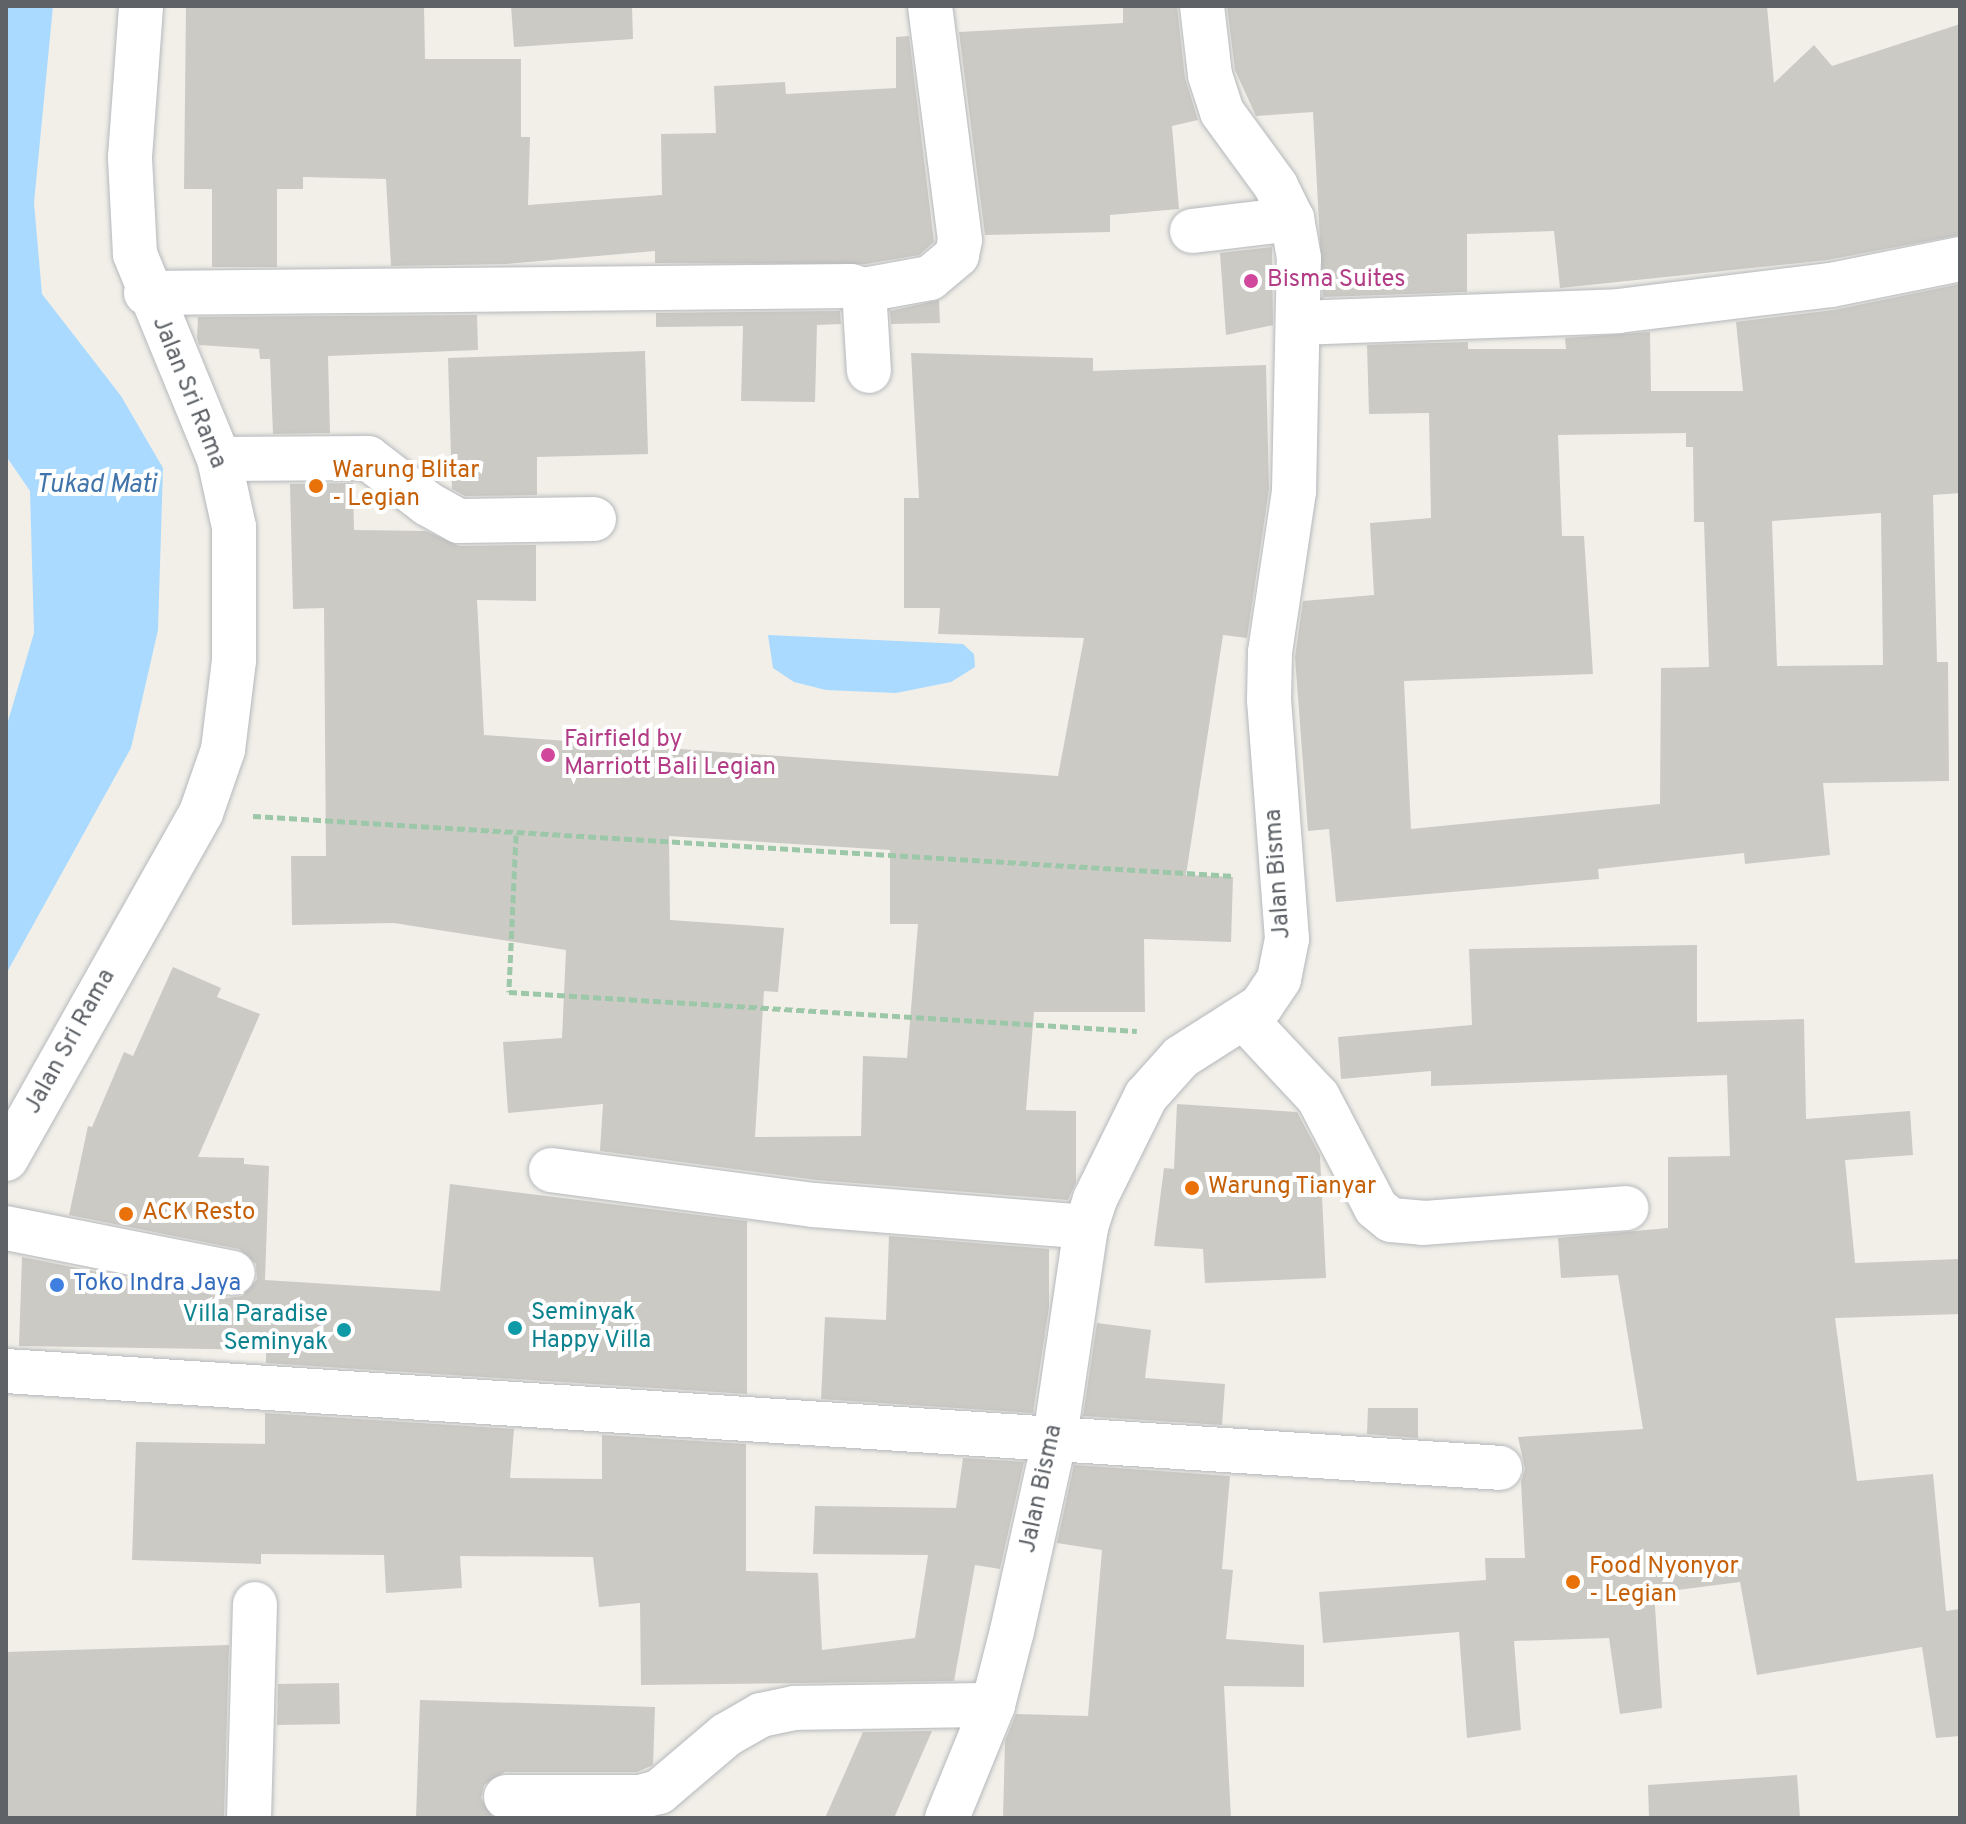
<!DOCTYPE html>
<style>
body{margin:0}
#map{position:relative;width:1966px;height:1824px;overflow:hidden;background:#f1efe8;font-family:Overpass,sans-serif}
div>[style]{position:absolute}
.water>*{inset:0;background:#aadaff}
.building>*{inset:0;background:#cccac5}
.path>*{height:5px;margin-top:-2.5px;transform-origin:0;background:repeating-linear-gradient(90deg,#9cc7a9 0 8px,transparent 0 12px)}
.roads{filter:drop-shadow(0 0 2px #b5b8bc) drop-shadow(0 0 2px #b5b8bc)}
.minor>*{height:44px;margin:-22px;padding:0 22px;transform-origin:22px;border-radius:22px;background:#fff}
.dots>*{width:22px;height:22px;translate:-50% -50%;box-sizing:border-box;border:4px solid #fff;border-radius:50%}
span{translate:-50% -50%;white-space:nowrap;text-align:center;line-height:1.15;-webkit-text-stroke:8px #fff;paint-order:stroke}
.hotel-label{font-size:24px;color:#b23c85}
.left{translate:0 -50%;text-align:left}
.street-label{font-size:24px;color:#5f6368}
.food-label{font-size:24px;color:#c56008}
.shop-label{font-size:24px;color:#366cbe}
.culture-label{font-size:24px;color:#0d838f}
.right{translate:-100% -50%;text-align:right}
.water-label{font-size:26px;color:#4174aa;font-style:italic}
.frame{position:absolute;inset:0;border:8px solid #5f6368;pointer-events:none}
</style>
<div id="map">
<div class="water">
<div style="clip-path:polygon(6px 6px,53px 6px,34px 203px,42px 294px,121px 396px,163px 468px,158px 630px,131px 748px,6px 974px,6px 728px,34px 633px,30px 491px,6px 456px)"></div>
<div style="clip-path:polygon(768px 635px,963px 644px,974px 654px,975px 667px,951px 682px,896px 693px,826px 690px,794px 682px,773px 668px)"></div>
</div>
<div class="building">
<div style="clip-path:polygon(186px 6px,424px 6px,425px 59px,521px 59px,521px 137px,530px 137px,528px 205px,662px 195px,661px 134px,716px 133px,714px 86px,785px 82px,786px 94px,896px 88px,896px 37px,909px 36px,934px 242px,919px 255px,866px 264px,655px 263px,655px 251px,506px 264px,391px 266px,386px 179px,303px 177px,303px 189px,277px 189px,277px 267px,212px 267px,212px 189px,184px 189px)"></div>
<div style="clip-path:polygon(511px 6px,632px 6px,633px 39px,514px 47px)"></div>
<div style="clip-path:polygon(1123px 6px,1177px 6px,1185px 78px,1198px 120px,1172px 126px,1179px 209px,1110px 215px,1110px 232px,985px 235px,959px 32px,1123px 23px)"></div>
<div style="clip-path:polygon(1227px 6px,1767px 6px,1774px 83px,1814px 45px,1832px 66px,1960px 24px,1960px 235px,1827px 260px,1560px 288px,1554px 231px,1467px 234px,1467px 292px,1323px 297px,1313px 112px,1256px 116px,1235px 70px)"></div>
<div style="clip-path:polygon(1272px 247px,1273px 325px,1226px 335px,1220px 253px)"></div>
<div style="clip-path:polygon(evenodd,1960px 284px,1960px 493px,1933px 495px,1937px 662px,1948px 662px,1949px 781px,1823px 783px,1830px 855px,1745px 864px,1744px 853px,1598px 869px,1599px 879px,1336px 902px,1329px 829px,1308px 831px,1295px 657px,1303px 601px,1374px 595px,1370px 523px,1431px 518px,1429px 413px,1369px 414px,1367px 345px,1468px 342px,1468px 349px,1566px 349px,1565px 338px,1650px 332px,1651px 391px,1743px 391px,1736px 322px,1834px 310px,1960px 284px,1686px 433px,1686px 447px,1693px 447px,1694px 522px,1704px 522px,1709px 667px,1661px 668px,1660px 804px,1411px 829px,1404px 681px,1593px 674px,1584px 536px,1562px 536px,1558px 435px,1686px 433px,1960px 284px,1881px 513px,1883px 665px,1777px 666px,1772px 521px,1881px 513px)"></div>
<div style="clip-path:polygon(939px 300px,940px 323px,891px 324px,890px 311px)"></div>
<div style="clip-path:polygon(840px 311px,841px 324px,817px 325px,815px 402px,741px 401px,743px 326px,656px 327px,656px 313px)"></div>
<div style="clip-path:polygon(477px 315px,478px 350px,328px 356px,330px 433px,273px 434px,270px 359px,260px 359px,259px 349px,199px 345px,197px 338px,198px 317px)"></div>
<div style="clip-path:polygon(645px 351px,648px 454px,537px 457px,537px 495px,465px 496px,452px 489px,448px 358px)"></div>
<div style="clip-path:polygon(evenodd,911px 353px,1093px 358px,1093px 371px,1266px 365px,1269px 489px,1247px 638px,1223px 635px,1186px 875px,1233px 877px,1231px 942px,1144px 939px,1145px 1012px,1034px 1012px,1026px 1110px,1076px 1111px,1076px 1182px,1068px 1200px,817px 1180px,600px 1151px,603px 1104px,508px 1113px,503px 1042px,562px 1038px,566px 950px,394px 923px,292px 925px,291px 856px,326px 856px,324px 608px,293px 609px,290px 484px,353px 483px,354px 530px,426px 531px,459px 546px,536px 545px,536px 601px,477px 600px,484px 735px,1058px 776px,1084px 638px,938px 634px,940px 608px,904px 608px,904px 498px,919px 498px,911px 353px,669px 836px,890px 850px,890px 924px,918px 924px,907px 1058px,863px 1056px,861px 1136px,755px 1137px,764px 991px,778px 992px,784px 928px,670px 920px,669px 836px)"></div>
<div style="clip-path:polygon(1697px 945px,1697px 1022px,1804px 1019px,1806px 1119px,1910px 1111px,1913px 1155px,1845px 1160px,1855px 1263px,1959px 1259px,1960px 1314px,1835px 1318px,1857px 1481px,1933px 1474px,1946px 1611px,1960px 1609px,1960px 1736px,1936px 1738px,1922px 1647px,1757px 1675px,1740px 1582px,1654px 1593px,1662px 1708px,1620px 1714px,1609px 1638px,1514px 1641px,1521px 1730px,1467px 1738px,1459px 1632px,1323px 1643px,1319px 1592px,1486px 1580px,1485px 1558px,1525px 1558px,1521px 1482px,1525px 1469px,1518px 1437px,1643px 1429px,1618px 1275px,1561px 1278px,1558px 1238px,1668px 1228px,1668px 1157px,1730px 1156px,1727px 1075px,1431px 1086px,1431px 1071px,1341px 1079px,1338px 1037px,1472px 1025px,1469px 949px)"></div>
<div style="clip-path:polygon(173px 967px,221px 988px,217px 997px,260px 1014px,198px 1157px,244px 1158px,244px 1164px,269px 1166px,265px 1280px,440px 1291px,450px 1184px,747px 1221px,747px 1394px,266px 1363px,266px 1350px,19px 1346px,22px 1257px,228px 1298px,242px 1296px,257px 1279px,256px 1264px,239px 1249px,69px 1215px,88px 1126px,92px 1127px,124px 1052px,133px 1056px)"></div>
<div style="clip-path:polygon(1177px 1104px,1297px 1112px,1320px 1155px,1326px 1278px,1205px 1283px,1203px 1249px,1154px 1246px,1164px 1168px,1174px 1169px)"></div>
<div style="clip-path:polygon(889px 1236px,1049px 1249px,1049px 1307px,1033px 1413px,821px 1399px,825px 1317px,886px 1320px)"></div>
<div style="clip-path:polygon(1097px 1323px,1151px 1330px,1145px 1378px,1225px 1384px,1222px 1425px,1083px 1416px)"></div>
<div style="clip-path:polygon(1368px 1408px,1418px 1408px,1418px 1438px,1367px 1434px)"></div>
<div style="clip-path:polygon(265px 1413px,514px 1429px,510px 1478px,602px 1479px,602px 1435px,746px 1444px,746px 1571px,818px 1573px,822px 1650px,915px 1638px,928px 1555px,813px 1554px,815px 1506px,956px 1508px,963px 1458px,1024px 1462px,1000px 1569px,975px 1565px,954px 1681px,641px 1685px,640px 1603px,599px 1607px,593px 1557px,460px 1556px,462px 1588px,386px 1593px,384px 1555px,261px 1554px,261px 1564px,132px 1560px,136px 1442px,265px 1444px)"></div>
<div style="clip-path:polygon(1074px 1465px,1230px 1476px,1222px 1569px,1233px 1570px,1226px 1639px,1304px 1645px,1304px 1687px,1224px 1686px,1231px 1818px,1003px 1818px,1005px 1741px,1016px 1714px,1088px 1716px,1102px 1550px,1057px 1543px)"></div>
<div style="clip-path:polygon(229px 1645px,224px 1818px,6px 1818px,6px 1652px)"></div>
<div style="clip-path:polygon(339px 1683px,340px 1724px,277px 1725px,278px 1684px)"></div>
<div style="clip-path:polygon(420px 1700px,655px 1707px,653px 1765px,637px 1772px,505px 1772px,484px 1785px,481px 1798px,493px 1818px,416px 1818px)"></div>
<div style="clip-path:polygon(932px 1731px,894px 1818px,825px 1818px,863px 1732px)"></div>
<div style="clip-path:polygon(1797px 1775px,1800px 1818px,1649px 1818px,1648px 1785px)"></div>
</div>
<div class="path">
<div style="left:253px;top:816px;width:983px;rotate:3.5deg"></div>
<div style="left:516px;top:835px;width:157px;rotate:92.6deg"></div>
<div style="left:509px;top:992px;width:629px;rotate:3.55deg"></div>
</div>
<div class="roads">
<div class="minor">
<div style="left:1192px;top:231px;width:101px;rotate:-6.8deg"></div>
<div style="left:864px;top:290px;width:67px;rotate:-10.3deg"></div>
<div style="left:930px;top:278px;width:35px;rotate:-40deg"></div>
<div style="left:957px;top:255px;width:15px;rotate:-79deg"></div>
<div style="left:960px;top:240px;width:236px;rotate:-97.3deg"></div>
<div style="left:146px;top:293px;width:705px;rotate:-0.57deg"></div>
<div style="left:851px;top:286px;width:14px;rotate:17deg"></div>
<div style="left:864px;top:290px;width:81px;rotate:86.5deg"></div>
<div style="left:1298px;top:323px;width:320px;rotate:-2.1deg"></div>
<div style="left:1618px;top:311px;width:215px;rotate:-7deg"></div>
<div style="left:1831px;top:285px;width:132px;rotate:-11.4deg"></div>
<div style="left:219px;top:459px;width:149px;rotate:-0.4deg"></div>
<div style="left:368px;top:458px;width:76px;rotate:37.5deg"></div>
<div style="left:428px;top:504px;width:35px;rotate:29deg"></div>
<div style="left:459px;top:521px;width:135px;rotate:-0.8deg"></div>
<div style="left:1244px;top:1018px;width:108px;rotate:46.9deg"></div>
<div style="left:1318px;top:1097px;width:125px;rotate:62.4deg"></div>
<div style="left:1376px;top:1208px;width:19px;rotate:39deg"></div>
<div style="left:1391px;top:1220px;width:32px;rotate:5deg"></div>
<div style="left:1423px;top:1223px;width:204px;rotate:-4.2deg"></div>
<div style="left:6px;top:1159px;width:397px;rotate:-60.6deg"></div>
<div style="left:201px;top:813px;width:67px;rotate:-70.8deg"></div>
<div style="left:223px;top:750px;width:90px;rotate:-83deg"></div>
<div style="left:234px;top:661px;width:134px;rotate:-90deg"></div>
<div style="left:234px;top:527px;width:70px;rotate:-102.4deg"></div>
<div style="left:219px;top:459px;width:222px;rotate:-112.3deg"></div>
<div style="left:135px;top:254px;width:97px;rotate:-93deg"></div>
<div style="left:130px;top:157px;width:151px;rotate:-85.8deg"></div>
<div style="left:551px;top:1170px;width:265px;rotate:7.6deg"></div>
<div style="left:814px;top:1205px;width:273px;rotate:4.6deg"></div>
<div style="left:6px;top:1228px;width:231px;rotate:11.2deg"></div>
<div style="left:6px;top:1371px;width:1497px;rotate:3.71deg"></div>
<div style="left:506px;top:1797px;width:134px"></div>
<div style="left:640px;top:1797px;width:20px;rotate:-15deg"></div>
<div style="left:659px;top:1792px;width:88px;rotate:-40.4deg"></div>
<div style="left:726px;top:1735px;width:40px;rotate:-29.7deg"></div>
<div style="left:761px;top:1715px;width:34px;rotate:-12deg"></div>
<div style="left:794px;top:1708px;width:199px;rotate:-0.9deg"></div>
<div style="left:249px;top:1818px;width:214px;rotate:-88.4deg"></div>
<div style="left:947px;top:1818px;width:122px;rotate:-67.8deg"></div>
<div style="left:993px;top:1705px;width:76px;rotate:-75.6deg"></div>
<div style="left:1012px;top:1631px;width:199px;rotate:-77.5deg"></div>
<div style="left:1055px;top:1437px;width:212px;rotate:-81.6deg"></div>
<div style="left:1086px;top:1227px;width:29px;rotate:-72deg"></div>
<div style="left:1095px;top:1199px;width:115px;rotate:-63.7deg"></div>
<div style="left:1146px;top:1096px;width:52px;rotate:-48.1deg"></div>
<div style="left:1181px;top:1057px;width:95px;rotate:-32.5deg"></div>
<div style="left:1261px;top:1006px;width:32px;rotate:-56deg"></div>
<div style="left:1279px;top:979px;width:41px;rotate:-78.7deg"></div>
<div style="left:1287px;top:939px;width:240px;rotate:-94.3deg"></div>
<div style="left:1269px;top:700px;width:48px;rotate:-88.8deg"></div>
<div style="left:1270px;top:652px;width:163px;rotate:-81.5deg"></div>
<div style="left:1294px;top:491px;width:233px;rotate:-88.8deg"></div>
<div style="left:1299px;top:258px;width:40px;rotate:-100deg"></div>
<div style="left:1292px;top:219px;width:37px;rotate:-116deg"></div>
<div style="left:1276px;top:186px;width:92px;rotate:-126.1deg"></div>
<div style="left:1222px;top:112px;width:39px;rotate:-108deg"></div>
<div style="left:1210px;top:75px;width:69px;rotate:-96.6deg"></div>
</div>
</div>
<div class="dots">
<div style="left:1251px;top:281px;background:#d1479c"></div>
<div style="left:316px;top:486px;background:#e8710a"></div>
<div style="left:548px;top:755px;background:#d1479c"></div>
<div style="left:1192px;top:1188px;background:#e8710a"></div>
<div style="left:126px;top:1214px;background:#e8710a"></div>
<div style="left:57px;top:1285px;background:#3f7fe0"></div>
<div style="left:515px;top:1328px;background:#0f9aa8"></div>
<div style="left:344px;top:1330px;background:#0f9aa8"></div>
<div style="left:1573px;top:1582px;background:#e8710a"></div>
</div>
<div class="hotel-label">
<span class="left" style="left:1267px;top:281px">Bisma Suites</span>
<span class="left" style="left:564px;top:755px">Fairfield by<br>Marriott Bali Legian</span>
</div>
<div class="street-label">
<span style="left:188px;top:393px;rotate:68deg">Jalan Sri Rama</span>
<span style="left:1279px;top:874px;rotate:-94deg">Jalan Bisma</span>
<span style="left:71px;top:1042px;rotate:-61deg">Jalan Sri Rama</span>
<span style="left:1042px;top:1489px;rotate:-78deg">Jalan Bisma</span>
</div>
<div class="food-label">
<span class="left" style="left:332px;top:486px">Warung Blitar<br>- Legian</span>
<span class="left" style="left:1208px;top:1188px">Warung Tianyar</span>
<span class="left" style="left:142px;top:1214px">ACK Resto</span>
<span class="left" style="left:1589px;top:1582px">Food Nyonyor<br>- Legian</span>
</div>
<div class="shop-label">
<span class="left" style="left:73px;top:1285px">Toko Indra Jaya</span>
</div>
<div class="culture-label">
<span class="left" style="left:531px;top:1328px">Seminyak<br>Happy Villa</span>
<span class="right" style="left:328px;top:1330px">Villa Paradise<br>Seminyak</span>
</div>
<div class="water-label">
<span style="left:96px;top:486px">Tukad Mati</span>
</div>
<div class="frame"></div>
</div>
